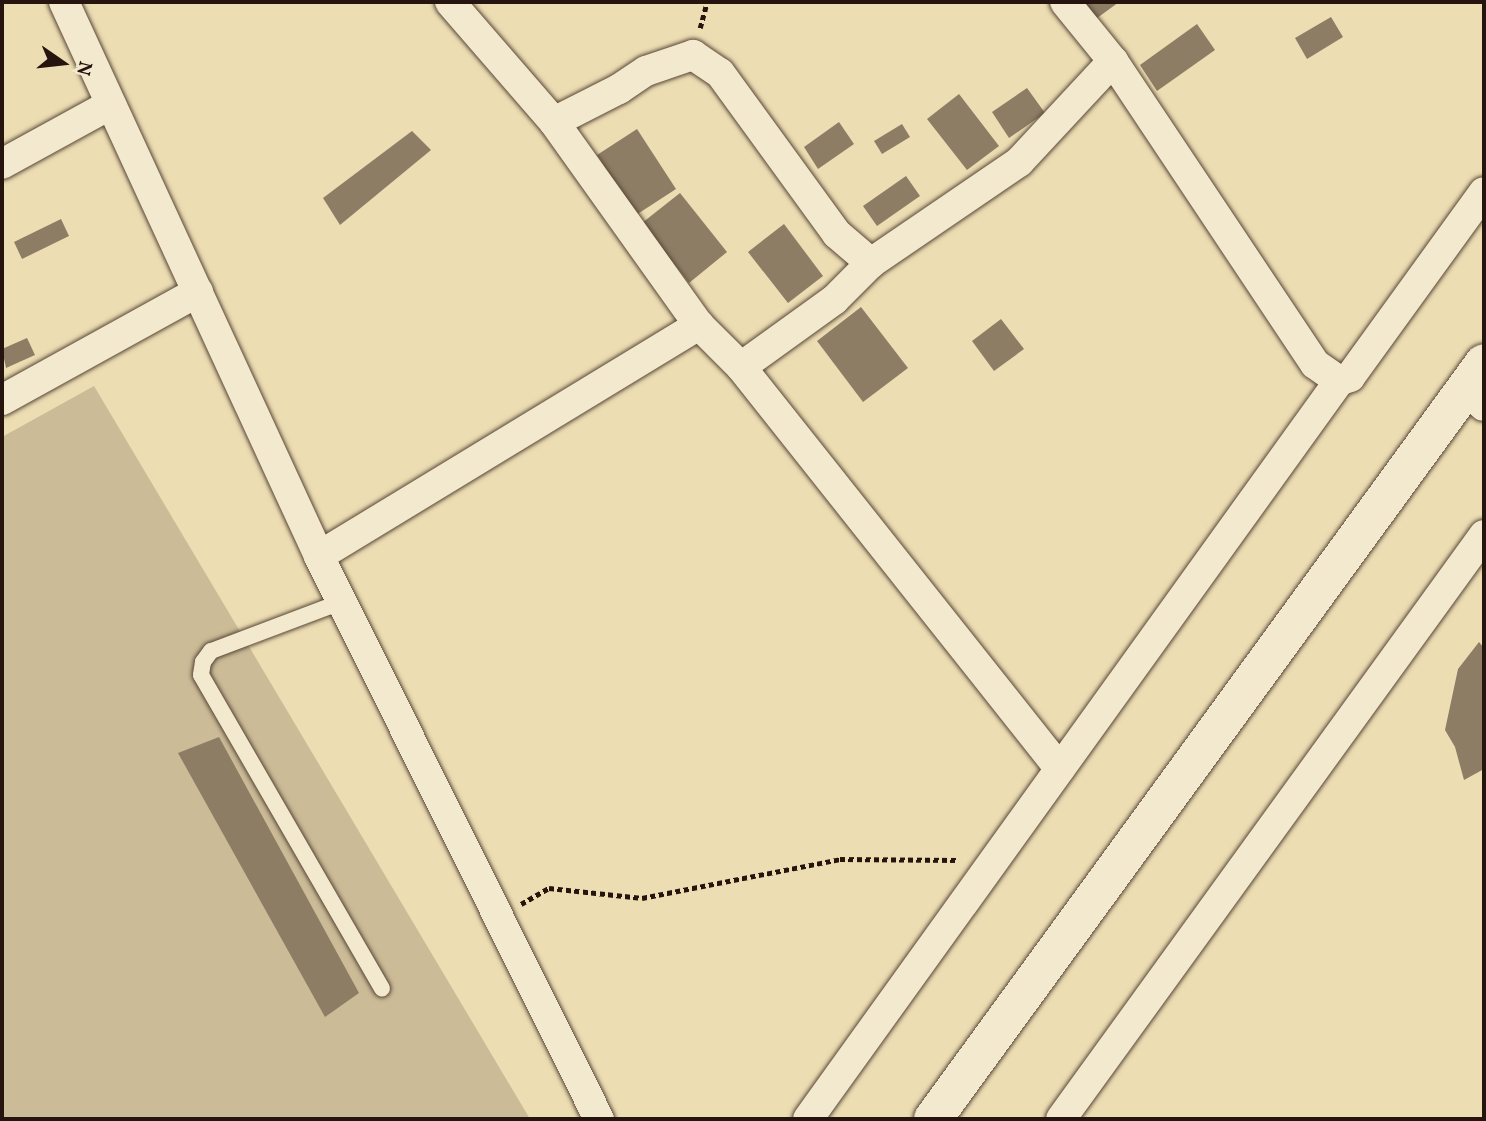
<!DOCTYPE html>
<style>
body{margin:0}
#map{position:relative;width:1486px;height:1121px;overflow:hidden;background:#edddb3;font-family:Vollkorn,serif}
div>[style]{position:absolute}
.green>*{inset:0;background:#cbbb97}
.building>*{inset:0;background:#8d7d64}
.path>*{height:4.5px;margin-top:-2.25px;transform-origin:0;background:repeating-linear-gradient(90deg,#25150e 0 5px,transparent 0 8.5px)}
.roads{filter:drop-shadow(0 0 2px #574737) drop-shadow(0 0 2px #574737)}
.lane>*{height:16px;margin:-8px;padding:0 8px;transform-origin:8px;border-radius:8px;background:#f3e9ce}
.street>*{height:30px;margin:-15px;padding:0 15px;transform-origin:15px;border-radius:15px;background:#f3e9ce}
.secondary>*{height:38px;margin:-19px;padding:0 19px;transform-origin:19px;border-radius:19px;background:#f3e9ce}
span{translate:-50% -50%;white-space:nowrap;text-align:center;line-height:1.15;-webkit-text-stroke:6px #f3e9ce;paint-order:stroke}
.frame{position:absolute;inset:0;border:4px solid #25150e;pointer-events:none}
.north{position:absolute;left:28px;top:28px;width:70px;height:70px;-webkit-text-stroke:5px #f3e9ce;paint-order:stroke;rotate:104deg;font-size:19px;font-weight:700;line-height:28px;text-align:center;color:#25150e}
.north::after{content:'';display:block;margin:auto;width:24px;height:32px;background:#25150e;clip-path:polygon(50% 0,100% 100%,50% 72%,0 100%)}
</style>
<div id="map">
<div class="green">
<div style="clip-path:polygon(94px 386px,530px 1119px,2px 1119px,2px 437px)"></div>
</div>
<div class="building">
<div style="clip-path:polygon(1072px 2px,1119px 2px,1089px 24px)"></div>
<div style="clip-path:polygon(1331px 17px,1343px 37px,1307px 59px,1295px 38px)"></div>
<div style="clip-path:polygon(1197px 24px,1215px 50px,1157px 91px,1140px 65px)"></div>
<div style="clip-path:polygon(1027px 88px,1045px 113px,1009px 138px,992px 112px)"></div>
<div style="clip-path:polygon(959px 94px,999px 146px,967px 170px,927px 119px)"></div>
<div style="clip-path:polygon(839px 122px,854px 144px,818px 169px,804px 147px)"></div>
<div style="clip-path:polygon(902px 124px,910px 137px,882px 154px,874px 141px)"></div>
<div style="clip-path:polygon(637px 129px,676px 189px,636px 215px,597px 155px)"></div>
<div style="clip-path:polygon(412px 131px,431px 150px,340px 225px,323px 198px)"></div>
<div style="clip-path:polygon(906px 176px,920px 196px,877px 226px,863px 206px)"></div>
<div style="clip-path:polygon(680px 193px,727px 252px,689px 283px,642px 223px)"></div>
<div style="clip-path:polygon(61px 219px,69px 236px,22px 259px,14px 242px)"></div>
<div style="clip-path:polygon(784px 224px,823px 276px,788px 303px,748px 252px)"></div>
<div style="clip-path:polygon(861px 307px,908px 368px,863px 402px,817px 341px)"></div>
<div style="clip-path:polygon(1001px 319px,1024px 349px,994px 371px,972px 341px)"></div>
<div style="clip-path:polygon(27px 338px,35px 355px,6px 368px,2px 349px)"></div>
<div style="clip-path:polygon(1479px 642px,1484px 648px,1484px 769px,1464px 780px,1455px 747px,1445px 730px,1458px 669px)"></div>
<div style="clip-path:polygon(219px 737px,359px 993px,325px 1017px,178px 753px)"></div>
</div>
<div class="path">
<div style="left:700px;top:28px;width:27px;rotate:-75deg"></div>
<div style="left:521px;top:904px;width:32px;rotate:-30deg"></div>
<div style="left:549px;top:888px;width:94px;rotate:6.1deg"></div>
<div style="left:642px;top:898px;width:202px;rotate:-11.1deg"></div>
<div style="left:840px;top:859px;width:118px;rotate:0.5deg"></div>
</div>
<div class="roads">
<div class="lane">
<div style="left:341px;top:602px;width:139px;rotate:159.3deg"></div>
<div style="left:211px;top:651px;width:14px;rotate:126deg"></div>
<div style="left:203px;top:662px;width:13px;rotate:99deg"></div>
<div style="left:201px;top:675px;width:362px;rotate:60deg"></div>
</div>
<div class="street">
<div style="left:64px;top:2px;width:610px;rotate:65.28deg"></div>
<div style="left:319px;top:556px;width:629px;rotate:63.56deg"></div>
<div style="left:450px;top:2px;width:159px;rotate:49.1deg"></div>
<div style="left:554px;top:122px;width:249px;rotate:54.5deg"></div>
<div style="left:699px;top:325px;width:59px;rotate:45deg"></div>
<div style="left:741px;top:367px;width:115px;rotate:-35.8deg"></div>
<div style="left:834px;top:300px;width:52px;rotate:-45deg"></div>
<div style="left:1065px;top:2px;width:76px;rotate:50.9deg"></div>
<div style="left:1113px;top:61px;width:364px;rotate:56.3deg"></div>
<div style="left:1315px;top:364px;width:29px;rotate:35deg"></div>
<div style="left:554px;top:122px;width:73px;rotate:-26.9deg"></div>
<div style="left:619px;top:89px;width:32px;rotate:-34deg"></div>
<div style="left:646px;top:71px;width:50px;rotate:-18.8deg"></div>
<div style="left:693px;top:55px;width:32px;rotate:34deg"></div>
<div style="left:720px;top:73px;width:199px;rotate:54deg"></div>
<div style="left:837px;top:234px;width:45px;rotate:40.5deg"></div>
<div style="left:871px;top:263px;width:179px;rotate:-34.3deg"></div>
<div style="left:1019px;top:162px;width:138px;rotate:-47.1deg"></div>
<div style="left:2px;top:164px;width:124px;rotate:-28.8deg"></div>
<div style="left:741px;top:367px;width:513px;rotate:51.57deg"></div>
<div style="left:1465px;top:389px;width:25px;rotate:42deg"></div>
<div style="left:2px;top:400px;width:224px;rotate:-28.9deg"></div>
<div style="left:319px;top:556px;width:445px;rotate:-31.3deg"></div>
<div style="left:808px;top:1119px;width:909px;rotate:-54.26deg"></div>
<div style="left:1339px;top:381px;width:12px;rotate:-20deg"></div>
<div style="left:1350px;top:377px;width:228px;rotate:-54.1deg"></div>
<div style="left:1061px;top:1119px;width:721px;rotate:-54.08deg"></div>
</div>
<div class="secondary">
<div style="left:933px;top:1119px;width:935px;rotate:-53.91deg"></div>
</div>
</div>
<div class="frame"></div>
<div class="north">N</div>
</div>
